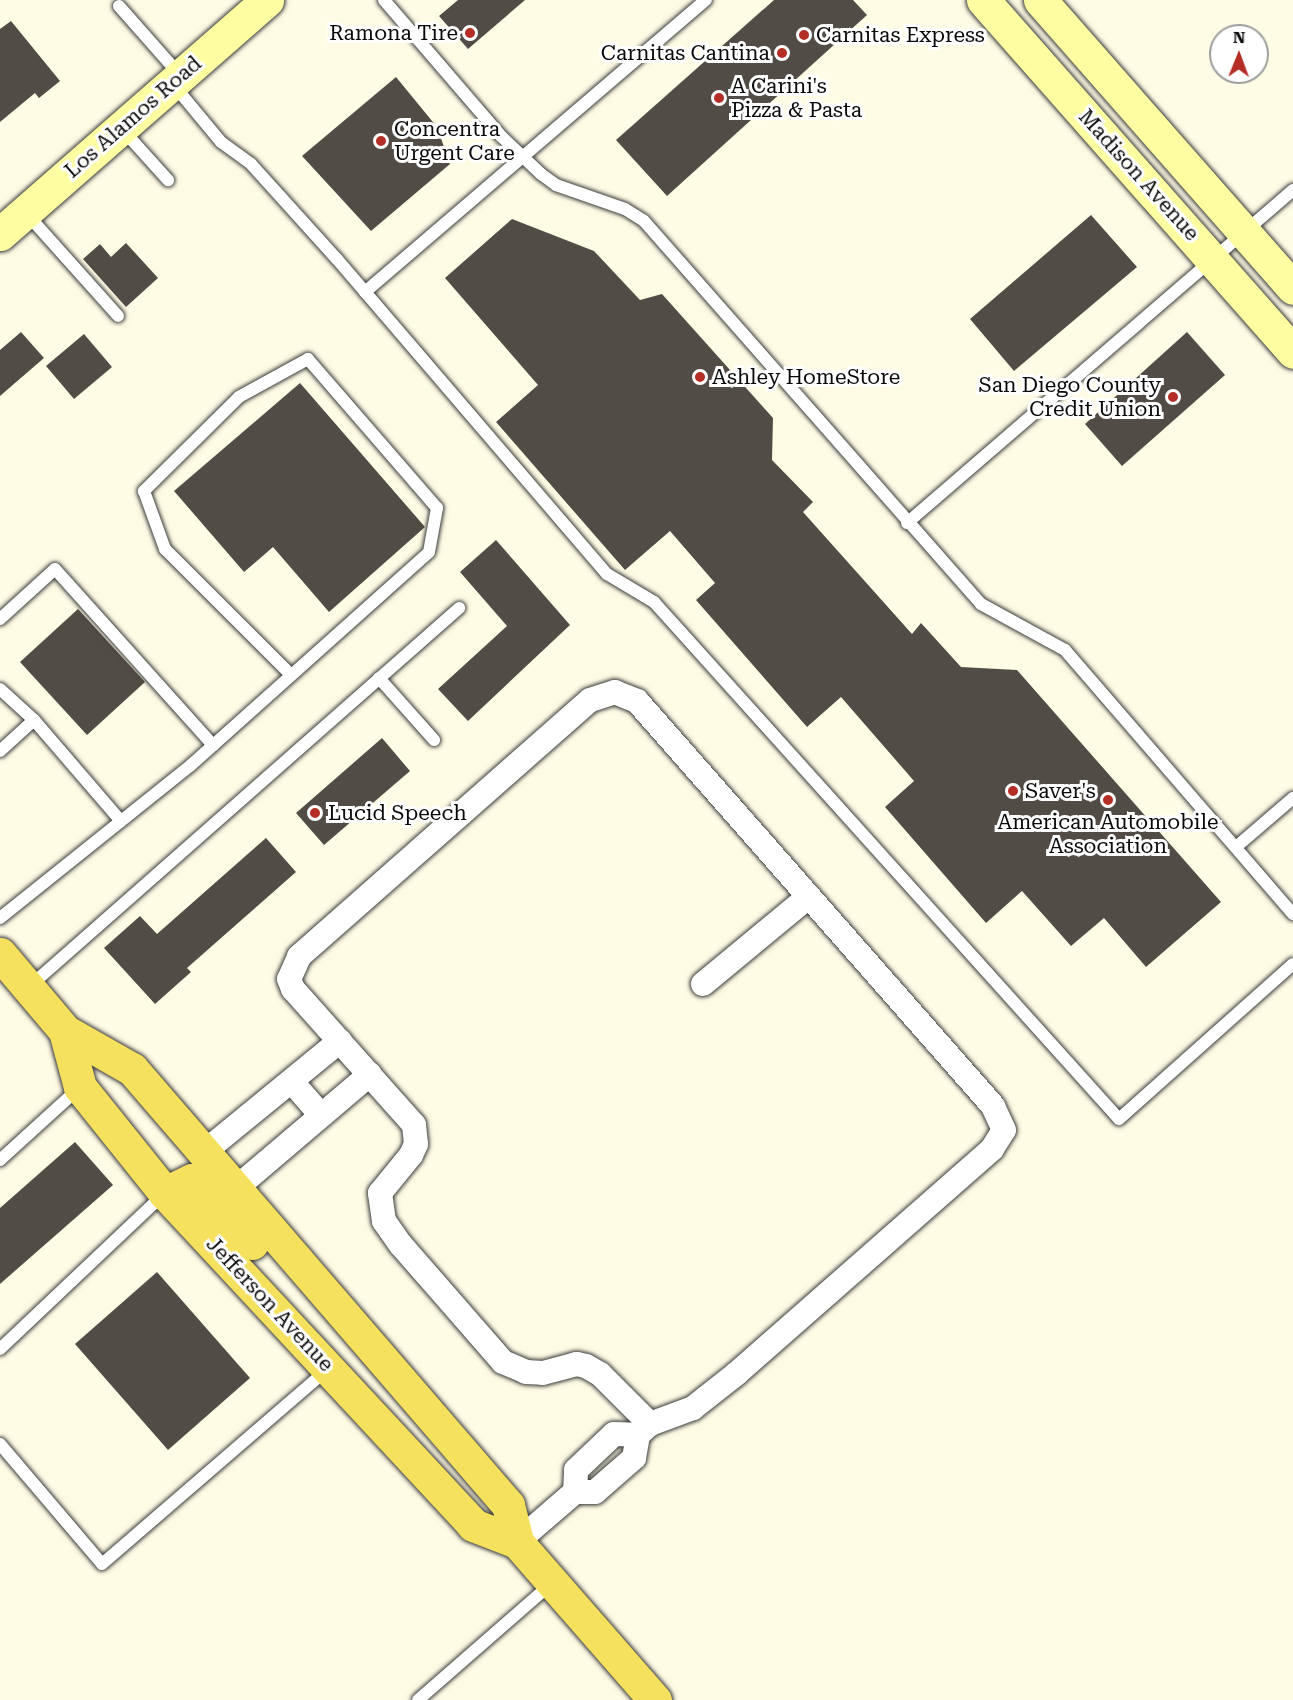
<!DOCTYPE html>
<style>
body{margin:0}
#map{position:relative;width:1293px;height:1700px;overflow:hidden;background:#fffce6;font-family:"Roboto Serif",serif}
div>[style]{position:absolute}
.building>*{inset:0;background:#524c46}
.roads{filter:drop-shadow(0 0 2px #3c3c3c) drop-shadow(0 0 2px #3c3c3c)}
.service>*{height:12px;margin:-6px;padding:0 6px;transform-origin:6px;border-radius:6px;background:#fff}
.minor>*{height:24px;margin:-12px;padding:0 12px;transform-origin:12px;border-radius:12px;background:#fff}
.secondary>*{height:33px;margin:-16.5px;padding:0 16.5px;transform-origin:16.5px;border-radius:16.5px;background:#fefda2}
.primary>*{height:33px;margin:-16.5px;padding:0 16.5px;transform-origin:16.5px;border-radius:16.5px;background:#f6e15f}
.dots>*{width:16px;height:16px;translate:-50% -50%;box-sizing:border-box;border:3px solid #fff;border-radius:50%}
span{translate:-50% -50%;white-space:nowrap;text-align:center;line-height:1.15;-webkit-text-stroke:6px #fff;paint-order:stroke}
.poi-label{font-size:21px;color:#090909}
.right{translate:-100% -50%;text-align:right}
.left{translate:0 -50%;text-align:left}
.street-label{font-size:21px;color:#090909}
.north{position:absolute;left:1209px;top:24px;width:60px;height:60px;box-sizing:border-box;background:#fff;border:2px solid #9d9d9d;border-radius:50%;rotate:1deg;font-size:16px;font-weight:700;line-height:24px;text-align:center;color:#090909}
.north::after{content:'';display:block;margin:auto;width:21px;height:27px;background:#b52e26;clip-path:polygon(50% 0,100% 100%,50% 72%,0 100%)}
</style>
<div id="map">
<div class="building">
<div style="clip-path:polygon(458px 0,525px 0,468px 49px,439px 16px)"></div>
<div style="clip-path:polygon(774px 0,853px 0,867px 15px,667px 196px,616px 140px)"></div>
<div style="clip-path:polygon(11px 21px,60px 81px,39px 98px,35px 93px,0 122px,0 29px)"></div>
<div style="clip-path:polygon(396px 77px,437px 127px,450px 164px,371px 231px,302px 156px)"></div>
<div style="clip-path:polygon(1091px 215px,1137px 267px,1014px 371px,970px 319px)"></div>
<div style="clip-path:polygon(512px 219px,594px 251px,640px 300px,662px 294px,773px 418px,772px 460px,813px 502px,803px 512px,912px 634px,921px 623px,961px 667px,1017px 670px,1221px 902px,1146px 967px,1104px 918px,1071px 946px,1022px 891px,986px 923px,885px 807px,914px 781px,841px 697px,807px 727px,696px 600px,715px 583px,670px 531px,625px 570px,496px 422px,538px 385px,445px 278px)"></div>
<div style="clip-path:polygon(126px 243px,158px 278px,126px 307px,83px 259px,100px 244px,111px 257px)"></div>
<div style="clip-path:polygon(21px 332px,44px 358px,0 396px,0 350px)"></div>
<div style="clip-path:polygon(1187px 332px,1225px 375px,1122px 466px,1085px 424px)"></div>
<div style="clip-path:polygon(84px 334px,112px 367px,74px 399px,46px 366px)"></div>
<div style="clip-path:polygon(300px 383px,425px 527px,329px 612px,273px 547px,244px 572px,174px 491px)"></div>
<div style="clip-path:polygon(496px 540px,570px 625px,468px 721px,438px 689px,507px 626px,460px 572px)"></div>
<div style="clip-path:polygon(78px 609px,145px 682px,87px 735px,20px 662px)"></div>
<div style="clip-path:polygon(382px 738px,410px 771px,324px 845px,296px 813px)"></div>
<div style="clip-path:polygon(266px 838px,296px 872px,187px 968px,191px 972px,155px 1004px,104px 948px,140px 916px,157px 934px)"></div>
<div style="clip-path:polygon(75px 1142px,113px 1185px,0 1284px,0 1208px)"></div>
<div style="clip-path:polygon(157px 1272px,250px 1378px,168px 1450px,75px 1344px)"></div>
</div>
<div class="roads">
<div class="service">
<div style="left:384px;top:0;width:181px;rotate:49.3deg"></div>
<div style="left:502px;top:137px;width:54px;rotate:43.5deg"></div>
<div style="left:541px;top:174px;width:19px;rotate:36deg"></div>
<div style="left:556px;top:185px;width:73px;rotate:19.2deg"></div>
<div style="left:625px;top:209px;width:22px;rotate:32deg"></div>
<div style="left:644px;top:221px;width:510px;rotate:48.66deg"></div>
<div style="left:981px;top:604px;width:96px;rotate:28.7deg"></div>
<div style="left:1065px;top:650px;width:349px;rotate:49.2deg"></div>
<div style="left:119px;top:6px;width:91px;rotate:48.6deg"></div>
<div style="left:172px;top:83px;width:77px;rotate:50.3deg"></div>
<div style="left:221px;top:142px;width:37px;rotate:36deg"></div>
<div style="left:251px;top:164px;width:127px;rotate:47.9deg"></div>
<div style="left:336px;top:258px;width:416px;rotate:49.4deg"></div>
<div style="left:607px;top:574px;width:55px;rotate:30.8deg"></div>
<div style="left:654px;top:602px;width:695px;rotate:48.03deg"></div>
<div style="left:1119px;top:1119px;width:233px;rotate:-41.7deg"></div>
<div style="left:122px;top:129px;width:69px;rotate:48deg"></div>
<div style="left:26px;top:213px;width:138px;rotate:48.2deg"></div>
<div style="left:365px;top:292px;width:449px;rotate:-40.6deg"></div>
<div style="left:907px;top:523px;width:510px;rotate:-40.78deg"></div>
<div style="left:0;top:619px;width:74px;rotate:-42.3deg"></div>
<div style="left:55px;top:569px;width:237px;rotate:48.1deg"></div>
<div style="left:379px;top:678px;width:83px;rotate:48.4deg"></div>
<div style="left:0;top:689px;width:46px;rotate:42.4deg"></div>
<div style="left:34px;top:720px;width:133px;rotate:49.3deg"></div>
<div style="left:0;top:751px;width:46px;rotate:-42.4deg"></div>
<div style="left:1236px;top:847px;width:75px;rotate:-40.7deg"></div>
<div style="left:0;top:918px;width:245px;rotate:-38.7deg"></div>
<div style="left:191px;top:765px;width:319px;rotate:-41.8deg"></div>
<div style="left:429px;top:552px;width:45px;rotate:-79.7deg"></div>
<div style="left:437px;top:508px;width:197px;rotate:-130.9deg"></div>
<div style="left:308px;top:359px;width:79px;rotate:151.2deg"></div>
<div style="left:239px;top:397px;width:134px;rotate:135.3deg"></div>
<div style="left:144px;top:491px;width:62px;rotate:70.1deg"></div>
<div style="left:165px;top:549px;width:178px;rotate:45deg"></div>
<div style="left:30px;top:986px;width:572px;rotate:-41.38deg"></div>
<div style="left:0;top:1160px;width:107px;rotate:-42.3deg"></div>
<div style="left:0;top:1349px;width:227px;rotate:-43.4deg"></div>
<div style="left:0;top:1444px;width:157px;rotate:49.6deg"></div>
<div style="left:102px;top:1564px;width:298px;rotate:-40.8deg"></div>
<div style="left:418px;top:1700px;width:178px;rotate:-41.1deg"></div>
</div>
<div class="minor">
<div style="left:703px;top:984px;width:136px;rotate:-39.6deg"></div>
<div style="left:292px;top:1082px;width:44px;rotate:48.7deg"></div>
<div style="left:203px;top:1153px;width:177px;rotate:-39.3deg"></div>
<div style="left:235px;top:1189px;width:177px;rotate:-40.4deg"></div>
<div style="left:575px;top:1492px;width:22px;rotate:-87deg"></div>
<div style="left:576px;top:1470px;width:52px;rotate:-43.5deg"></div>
<div style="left:614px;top:1434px;width:24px;rotate:2deg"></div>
<div style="left:517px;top:1542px;width:77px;rotate:-40.8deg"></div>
<div style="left:575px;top:1492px;width:20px"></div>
<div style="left:595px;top:1492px;width:52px;rotate:-41.1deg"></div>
<div style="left:634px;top:1458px;width:23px;rotate:-80deg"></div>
<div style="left:638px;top:1435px;width:16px;rotate:-43deg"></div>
<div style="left:650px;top:1424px;width:46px;rotate:-20.4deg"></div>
<div style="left:693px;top:1408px;width:55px;rotate:-38.3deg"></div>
<div style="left:736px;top:1374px;width:341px;rotate:-41.3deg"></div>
<div style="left:992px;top:1149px;width:22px;rotate:-58deg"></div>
<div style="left:1004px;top:1130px;width:26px;rotate:-115deg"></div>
<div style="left:993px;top:1106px;width:539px;rotate:-131.32deg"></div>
<div style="left:637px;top:701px;width:24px;rotate:-158deg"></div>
<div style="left:615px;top:692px;width:26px;rotate:162deg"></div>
<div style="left:590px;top:700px;width:388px;rotate:138.6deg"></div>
<div style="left:299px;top:957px;width:24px;rotate:114deg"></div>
<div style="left:289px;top:979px;width:11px;rotate:68deg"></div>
<div style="left:293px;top:989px;width:182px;rotate:48.3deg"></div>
<div style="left:414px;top:1125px;width:19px;rotate:84deg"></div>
<div style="left:416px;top:1144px;width:12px;rotate:114deg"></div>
<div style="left:411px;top:1155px;width:49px;rotate:129.2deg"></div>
<div style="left:380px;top:1193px;width:28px;rotate:82deg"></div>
<div style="left:384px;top:1221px;width:29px;rotate:55deg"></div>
<div style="left:401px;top:1245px;width:155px;rotate:48.9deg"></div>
<div style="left:503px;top:1362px;width:25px;rotate:23deg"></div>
<div style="left:526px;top:1372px;width:17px;rotate:3deg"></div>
<div style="left:543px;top:1373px;width:35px;rotate:-15deg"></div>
<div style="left:577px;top:1364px;width:9px;rotate:13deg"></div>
<div style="left:586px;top:1366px;width:16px;rotate:30deg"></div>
<div style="left:600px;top:1374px;width:71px;rotate:45deg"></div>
</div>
<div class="secondary">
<div style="left:983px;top:0;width:469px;rotate:48.6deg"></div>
<div style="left:1040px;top:0;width:383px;rotate:48.7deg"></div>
<div style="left:0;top:234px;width:355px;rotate:-41.2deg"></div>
</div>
<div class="primary">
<div style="left:0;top:954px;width:101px;rotate:49.8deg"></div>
<div style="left:65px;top:1031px;width:77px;rotate:29.6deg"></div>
<div style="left:132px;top:1069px;width:576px;rotate:49.23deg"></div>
<div style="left:508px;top:1505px;width:38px;rotate:76deg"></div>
<div style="left:517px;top:1542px;width:210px;rotate:48.9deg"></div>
<div style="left:65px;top:1031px;width:58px;rotate:75deg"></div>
<div style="left:80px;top:1087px;width:136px;rotate:51.3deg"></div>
<div style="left:165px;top:1193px;width:453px;rotate:47.1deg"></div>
<div style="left:473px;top:1525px;width:47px;rotate:21.1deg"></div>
<div style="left:165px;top:1193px;width:30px;rotate:-26deg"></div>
<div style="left:192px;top:1180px;width:87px;rotate:46.4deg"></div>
</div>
</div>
<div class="dots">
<div style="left:470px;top:33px;background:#b52e26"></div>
<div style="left:804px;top:35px;background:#b52e26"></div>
<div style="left:782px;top:53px;background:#b52e26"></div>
<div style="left:719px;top:98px;background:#b52e26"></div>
<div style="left:381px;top:141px;background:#b52e26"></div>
<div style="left:700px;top:377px;background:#b52e26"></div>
<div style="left:1173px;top:397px;background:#b52e26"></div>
<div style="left:1013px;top:791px;background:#b52e26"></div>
<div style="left:1108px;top:800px;background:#b52e26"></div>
<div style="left:315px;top:813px;background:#b52e26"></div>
</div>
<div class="poi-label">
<span class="right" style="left:458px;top:33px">Ramona Tire</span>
<span class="left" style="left:816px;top:35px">Carnitas Express</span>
<span class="right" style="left:770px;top:53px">Carnitas Cantina</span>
<span class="left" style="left:731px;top:98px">A Carini's<br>Pizza &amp; Pasta</span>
<span class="left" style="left:394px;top:141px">Concentra<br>Urgent Care</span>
<span class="left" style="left:712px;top:377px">Ashley HomeStore</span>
<span class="right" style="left:1161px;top:397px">San Diego County<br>Credit Union</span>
<span class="left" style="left:1025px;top:791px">Saver's</span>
<span class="left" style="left:328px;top:813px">Lucid Speech</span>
<span style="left:1108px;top:834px">American Automobile<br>Association</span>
</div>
<div class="street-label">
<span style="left:133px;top:117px;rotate:-41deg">Los Alamos Road</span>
<span style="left:1139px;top:175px;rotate:48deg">Madison Avenue</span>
<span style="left:270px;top:1304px;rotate:47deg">Jefferson Avenue</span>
</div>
<div class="north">N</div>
</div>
